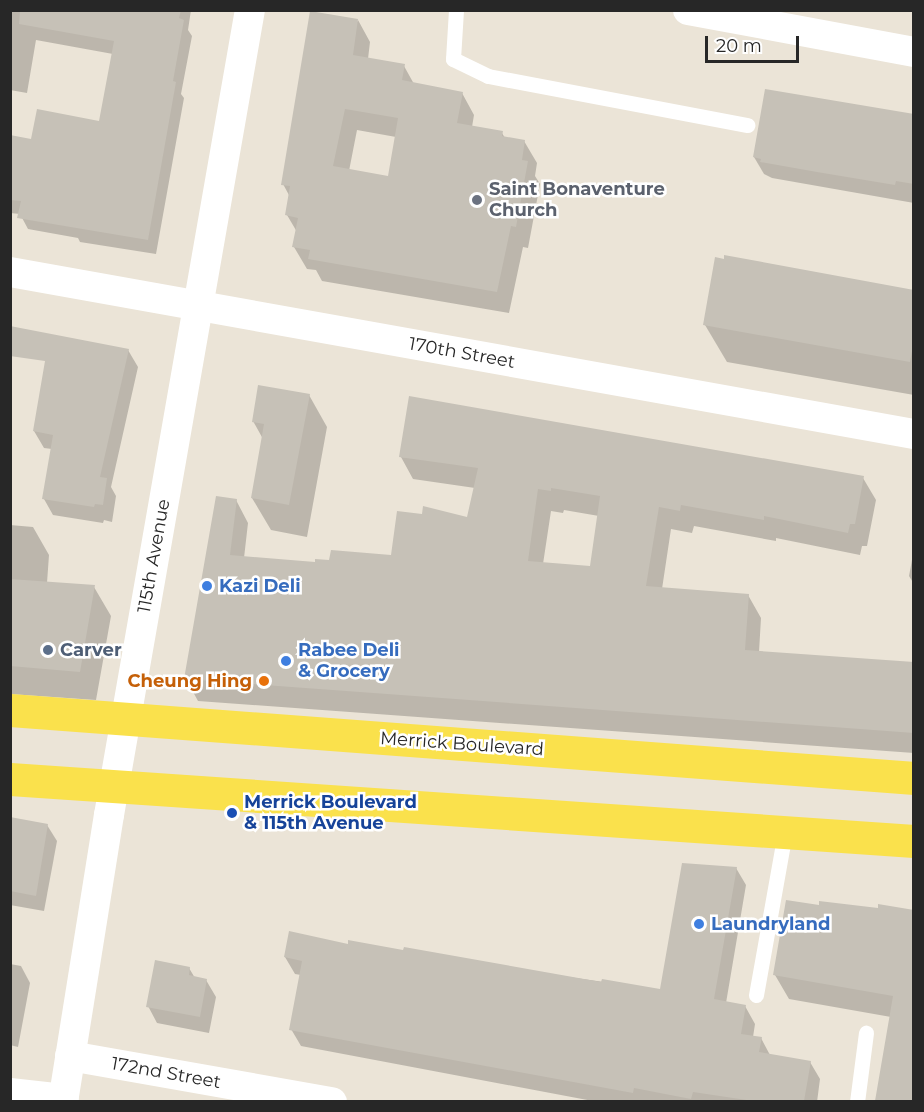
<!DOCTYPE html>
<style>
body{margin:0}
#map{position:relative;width:924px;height:1112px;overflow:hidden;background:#ebe4d7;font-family:Montserrat,sans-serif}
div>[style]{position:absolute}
.shadow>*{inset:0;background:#0003}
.building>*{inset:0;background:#c6c1b7}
.service>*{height:15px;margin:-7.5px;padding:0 7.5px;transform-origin:7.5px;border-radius:7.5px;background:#fff}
.minor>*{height:30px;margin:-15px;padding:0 15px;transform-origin:15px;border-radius:15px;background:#fff}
.primary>*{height:33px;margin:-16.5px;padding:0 16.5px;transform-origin:16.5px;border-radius:16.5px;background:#fae14c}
.dots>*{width:16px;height:16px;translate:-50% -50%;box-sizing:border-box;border:3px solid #fff;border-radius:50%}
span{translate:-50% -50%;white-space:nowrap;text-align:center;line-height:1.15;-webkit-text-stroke:5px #fff;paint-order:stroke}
.worship-label{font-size:18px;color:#5b616d;font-weight:700}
.left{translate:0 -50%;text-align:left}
.street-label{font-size:18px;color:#272727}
.shop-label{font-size:18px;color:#366cbe;font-weight:700}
.service-label{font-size:18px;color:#4e5e75;font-weight:700}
.food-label{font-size:18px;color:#c56008;font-weight:700}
.right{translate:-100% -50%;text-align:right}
.transit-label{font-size:18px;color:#164399;font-weight:700}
.frame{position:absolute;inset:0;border:12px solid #272727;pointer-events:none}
.scale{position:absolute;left:705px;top:36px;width:94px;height:27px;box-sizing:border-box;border:3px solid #272727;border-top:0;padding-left:8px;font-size:18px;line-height:21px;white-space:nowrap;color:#272727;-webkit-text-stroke:4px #fff;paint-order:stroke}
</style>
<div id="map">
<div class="shadow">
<div style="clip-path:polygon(10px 10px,191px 10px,188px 30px,192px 36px,181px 94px,184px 98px,156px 254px,80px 242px,78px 238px,28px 229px,20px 214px,10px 213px,10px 137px,33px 140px,100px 123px,113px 54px,36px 40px,27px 93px,10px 90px)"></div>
<div style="clip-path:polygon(evenodd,358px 20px,370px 42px,368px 59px,404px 66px,414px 84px,462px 93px,474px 115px,472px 127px,502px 133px,505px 138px,524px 141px,537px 163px,535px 176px,540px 184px,528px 248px,523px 247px,509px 313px,322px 281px,316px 270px,307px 269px,294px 247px,297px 232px,287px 215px,290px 197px,283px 184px,358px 20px,357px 130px,396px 137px,390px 178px,349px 171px,357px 130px)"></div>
<div style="clip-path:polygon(914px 116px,914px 203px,772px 178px,764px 174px,754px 157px)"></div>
<div style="clip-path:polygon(914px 292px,914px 395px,727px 362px,705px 325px)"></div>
<div style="clip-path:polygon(128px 350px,138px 367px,111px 487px,116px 496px,112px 522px,104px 520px,103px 523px,53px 515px,44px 499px,52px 449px,44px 448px,34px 431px)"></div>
<div style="clip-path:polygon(309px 395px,327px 427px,307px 537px,271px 530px,252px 498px,263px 439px,253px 421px)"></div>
<div style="clip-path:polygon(evenodd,401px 457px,863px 478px,876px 500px,867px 546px,862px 546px,860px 555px,776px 538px,776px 541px,694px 526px,692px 533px,671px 529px,662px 589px,748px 595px,761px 618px,759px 652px,914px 663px,914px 753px,198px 701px,186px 679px,217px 498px,236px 500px,248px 523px,244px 558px,316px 563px,392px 557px,469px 519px,475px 488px,413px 479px,401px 457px,564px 510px,599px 516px,591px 567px,543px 564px,551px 511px,563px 513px,564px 510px)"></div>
<div style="clip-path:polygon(10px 525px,33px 527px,49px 555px,47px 583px,94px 587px,111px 616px,96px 700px,10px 694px)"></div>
<div style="clip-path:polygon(914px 549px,914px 584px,909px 576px)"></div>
<div style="clip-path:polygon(10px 820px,47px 825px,57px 841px,44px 911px,10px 905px)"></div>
<div style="clip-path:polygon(736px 868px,746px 885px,726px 1003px,745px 1006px,755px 1024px,753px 1037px,761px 1038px,770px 1055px,810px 1062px,820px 1079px,817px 1102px,598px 1102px,301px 1046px,291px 1029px,301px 975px,295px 974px,285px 957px,349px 946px,661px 990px)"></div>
<div style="clip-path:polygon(820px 907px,914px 911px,914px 1102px,877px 1102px,891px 1017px,789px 999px,775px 975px)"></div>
<div style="clip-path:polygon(10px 964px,21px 966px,30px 983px,18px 1047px,10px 1045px)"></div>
<div style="clip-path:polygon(189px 968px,195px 978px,206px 980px,216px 997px,209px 1033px,157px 1023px,148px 1006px)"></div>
</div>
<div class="building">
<div style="clip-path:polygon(20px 10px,181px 10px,179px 18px,184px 20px,173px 81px,176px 82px,148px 240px,17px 218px,21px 201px,10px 200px,10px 135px,31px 139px,37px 109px,99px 121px,114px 41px,19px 24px)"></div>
<div style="clip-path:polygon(evenodd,310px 11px,358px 19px,353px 55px,405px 64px,402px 80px,463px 92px,457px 123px,503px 131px,502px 136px,525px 140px,522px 160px,528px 161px,516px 227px,511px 226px,497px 292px,308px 259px,310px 250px,292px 247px,298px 218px,285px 215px,290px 186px,281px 185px,310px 11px,345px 109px,398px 118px,388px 176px,333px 166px,345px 109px)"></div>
<div style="clip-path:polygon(765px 89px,914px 114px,914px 184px,896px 181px,895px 185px,817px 172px,760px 162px,761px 159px,753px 157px)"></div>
<div style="clip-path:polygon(724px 255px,914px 290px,914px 340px,910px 362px,703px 325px,715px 257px,724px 259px)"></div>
<div style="clip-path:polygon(10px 326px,129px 349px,100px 477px,107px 478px,103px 505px,95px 504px,94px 507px,42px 499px,53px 435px,33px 431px,45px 361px,10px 356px)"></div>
<div style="clip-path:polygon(258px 385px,310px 394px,289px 505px,251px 498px,264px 424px,252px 422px)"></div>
<div style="clip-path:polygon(evenodd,409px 396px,864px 476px,855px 524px,850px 524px,848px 533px,764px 516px,764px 520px,681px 505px,680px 511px,659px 507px,646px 586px,749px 594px,745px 650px,914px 662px,914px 733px,184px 679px,216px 496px,237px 499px,230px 555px,315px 562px,315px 559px,329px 560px,331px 550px,391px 555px,397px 511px,422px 514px,423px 506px,467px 517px,478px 468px,399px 457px,409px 396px,551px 488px,600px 496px,590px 566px,528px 561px,538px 489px,551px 491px,551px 488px)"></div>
<div style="clip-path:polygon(10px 579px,95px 585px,80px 672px,10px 666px)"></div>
<div style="clip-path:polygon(10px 817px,48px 824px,36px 896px,10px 891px)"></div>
<div style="clip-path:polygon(682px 863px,737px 867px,714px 999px,746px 1005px,741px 1034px,762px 1037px,759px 1052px,811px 1061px,804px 1101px,753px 1101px,693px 1092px,691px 1099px,634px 1088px,633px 1093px,289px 1030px,302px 961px,284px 957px,289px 931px,348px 944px,348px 940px,403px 950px,404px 947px,601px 982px,602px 979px,660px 989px)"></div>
<div style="clip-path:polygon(786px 900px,819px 905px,819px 901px,878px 908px,878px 904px,914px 910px,914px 1101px,875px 1101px,893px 996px,773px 975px)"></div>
<div style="clip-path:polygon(155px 960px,190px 967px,189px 975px,207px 979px,200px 1017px,146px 1007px)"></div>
</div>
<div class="service">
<div style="left:456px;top:10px;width:49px;rotate:93.5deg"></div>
<div style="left:453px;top:59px;width:39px;rotate:26deg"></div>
<div style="left:488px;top:76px;width:264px;rotate:10.7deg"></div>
<div style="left:756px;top:995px;width:166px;rotate:-79.9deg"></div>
<div style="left:857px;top:1102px;width:70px;rotate:-82.6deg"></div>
</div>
<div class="minor">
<div style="left:688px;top:10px;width:230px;rotate:10.5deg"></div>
<div style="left:10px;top:272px;width:918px;rotate:10.16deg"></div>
<div style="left:70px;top:1056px;width:266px;rotate:10deg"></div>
<div style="left:10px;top:1093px;width:54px;rotate:6.3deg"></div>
<div style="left:63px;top:1102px;width:291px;rotate:-80.9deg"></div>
<div style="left:109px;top:815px;width:817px;rotate:-80.07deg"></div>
</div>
<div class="primary">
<div style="left:10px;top:710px;width:907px;rotate:4.3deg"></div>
<div style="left:10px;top:779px;width:906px;rotate:3.92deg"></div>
</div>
<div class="dots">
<div style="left:477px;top:200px;background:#6b7280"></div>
<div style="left:207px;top:586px;background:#3f7fe0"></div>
<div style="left:48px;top:650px;background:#5c6f8a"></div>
<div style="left:286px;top:661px;background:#3f7fe0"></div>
<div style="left:264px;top:681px;background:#e8710a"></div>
<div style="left:232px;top:813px;background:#1a4fb4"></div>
<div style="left:699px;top:924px;background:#3f7fe0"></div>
</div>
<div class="worship-label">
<span class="left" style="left:489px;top:200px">Saint Bonaventure<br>Church</span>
</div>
<div class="street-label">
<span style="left:462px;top:353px;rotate:10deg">170th Street</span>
<span style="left:154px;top:556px;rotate:-80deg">115th Avenue</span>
<span style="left:462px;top:744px;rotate:4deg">Merrick Boulevard</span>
<span style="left:166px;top:1073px;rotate:10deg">172nd Street</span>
</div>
<div class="shop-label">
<span class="left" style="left:219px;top:586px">Kazi Deli</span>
<span class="left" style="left:298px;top:661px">Rabee Deli<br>&amp; Grocery</span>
<span class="left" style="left:711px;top:924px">Laundryland</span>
</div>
<div class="service-label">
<span class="left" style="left:60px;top:650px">Carver</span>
</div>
<div class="food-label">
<span class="right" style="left:252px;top:681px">Cheung Hing</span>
</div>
<div class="transit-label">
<span class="left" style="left:244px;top:813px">Merrick Boulevard<br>&amp; 115th Avenue</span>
</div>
<div class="frame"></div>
<div class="scale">20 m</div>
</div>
